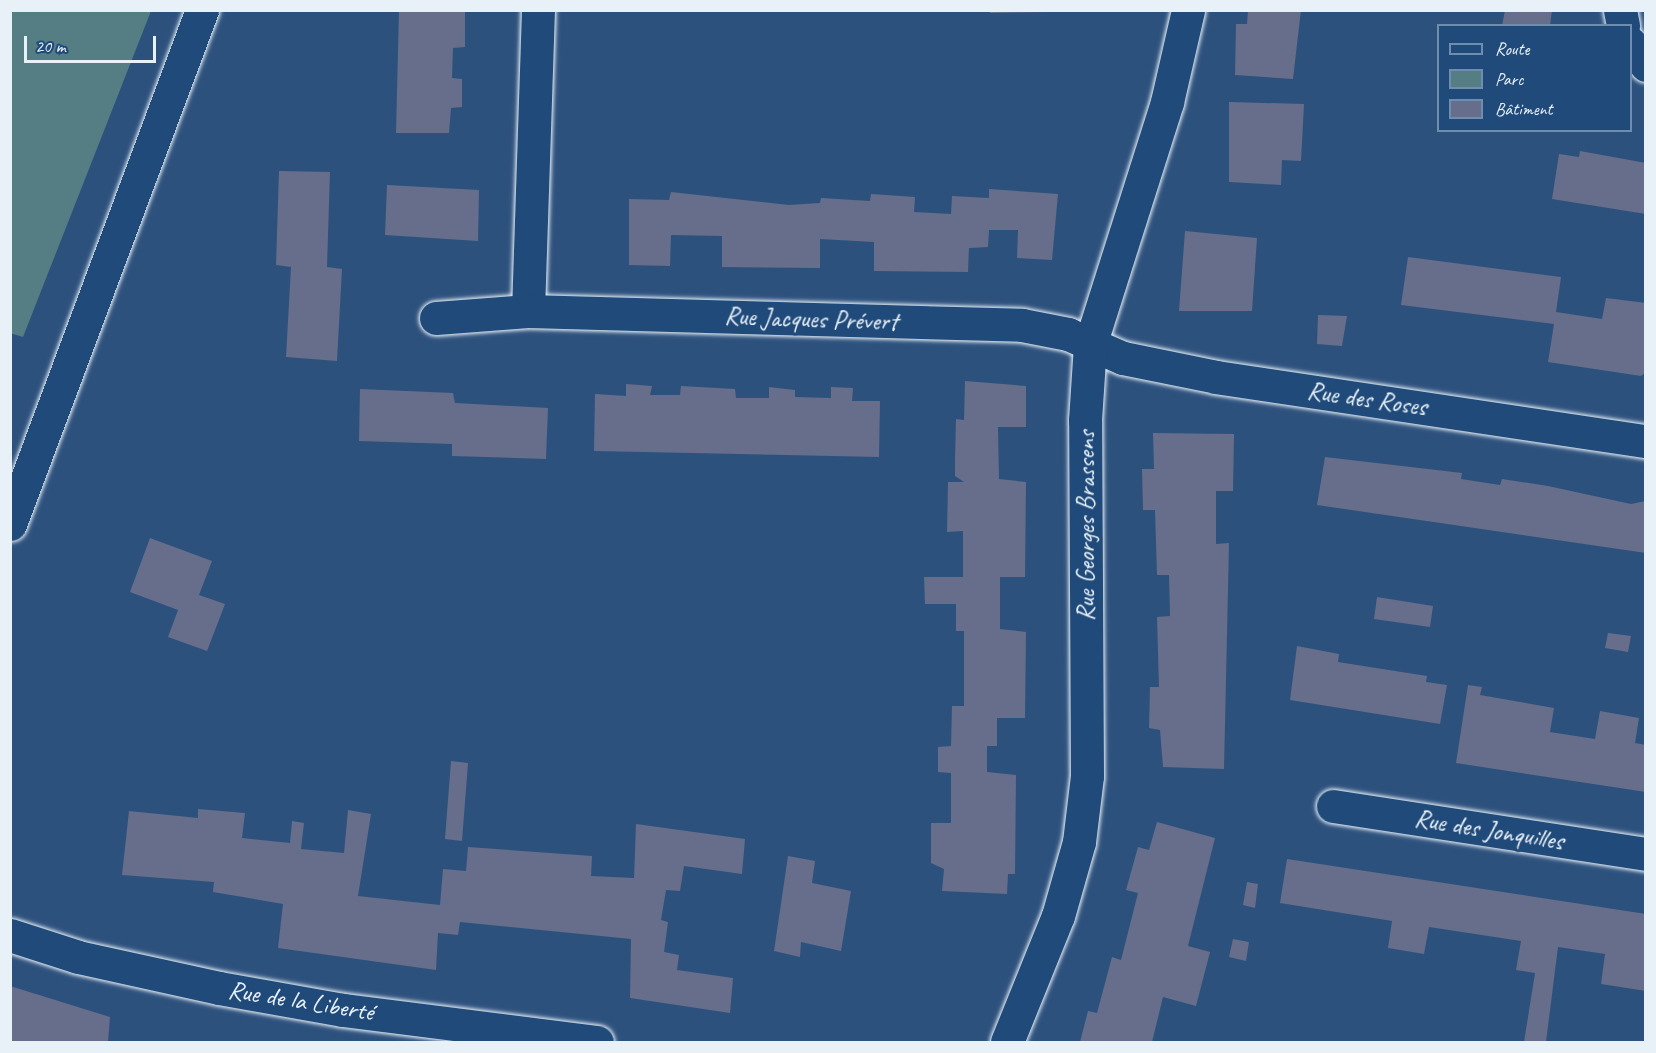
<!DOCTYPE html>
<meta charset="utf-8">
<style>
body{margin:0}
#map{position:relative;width:1656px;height:1053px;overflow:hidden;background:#2d517d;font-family:Caveat,sans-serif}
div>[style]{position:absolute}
.green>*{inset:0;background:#547d84}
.building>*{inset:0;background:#666e8b}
.roads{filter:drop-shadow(0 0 2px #e8f1f8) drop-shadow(0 0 2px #e8f1f8)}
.minor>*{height:33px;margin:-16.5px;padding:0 16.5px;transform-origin:16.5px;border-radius:16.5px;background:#1f4a7a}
.tertiary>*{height:33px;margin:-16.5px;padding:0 16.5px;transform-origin:16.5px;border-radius:16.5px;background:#1f4a7a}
.secondary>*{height:33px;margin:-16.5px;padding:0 16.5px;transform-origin:16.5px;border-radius:16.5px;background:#1f4a7a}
span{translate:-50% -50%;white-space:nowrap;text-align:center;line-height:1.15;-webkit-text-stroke:6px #1f4a7a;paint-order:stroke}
.street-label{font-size:26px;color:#e8f1f8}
.frame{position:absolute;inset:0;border:12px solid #e8f1f8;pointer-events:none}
.legend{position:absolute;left:1437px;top:24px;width:195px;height:108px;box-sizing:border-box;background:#1f4a7a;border:2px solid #6f8dac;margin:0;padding:8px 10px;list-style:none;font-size:18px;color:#e8f1f8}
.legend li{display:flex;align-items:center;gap:12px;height:30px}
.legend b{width:30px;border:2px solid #6f8dac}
.scale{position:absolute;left:24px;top:36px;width:132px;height:27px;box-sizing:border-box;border:3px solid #e8f1f8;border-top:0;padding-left:8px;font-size:18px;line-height:21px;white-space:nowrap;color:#e8f1f8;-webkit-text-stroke:4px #1f4a7a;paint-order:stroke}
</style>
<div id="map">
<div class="green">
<div style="clip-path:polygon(11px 10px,151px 11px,23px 337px,10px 333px)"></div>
</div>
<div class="building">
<div style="clip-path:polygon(399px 10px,465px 10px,465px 47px,453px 48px,452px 78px,462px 79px,462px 107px,451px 108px,449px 133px,396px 133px)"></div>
<div style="clip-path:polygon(990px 10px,1048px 10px,1048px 12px,990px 13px)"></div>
<div style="clip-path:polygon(1248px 10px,1301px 10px,1293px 79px,1235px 75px,1236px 24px,1247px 24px)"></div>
<div style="clip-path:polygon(1505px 10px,1552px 10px,1550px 26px,1502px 26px)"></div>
<div style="clip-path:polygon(1229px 102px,1304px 104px,1301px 161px,1282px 160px,1281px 185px,1229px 182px)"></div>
<div style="clip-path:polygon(1580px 151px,1646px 163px,1646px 214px,1552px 199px,1559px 154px,1579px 157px)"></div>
<div style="clip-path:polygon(279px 171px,330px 172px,327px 267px,342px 269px,337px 361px,286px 357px,291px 267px,276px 265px)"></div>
<div style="clip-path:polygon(387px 185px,479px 190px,478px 241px,385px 235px)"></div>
<div style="clip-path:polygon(989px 189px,1058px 194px,1052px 260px,1017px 258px,1018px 230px,989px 230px,988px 247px,969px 248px,968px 272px,874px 271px,874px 242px,820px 239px,820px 268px,722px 267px,722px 236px,671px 235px,670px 266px,629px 265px,629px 199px,669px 200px,671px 192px,789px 205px,820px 203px,821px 198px,870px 201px,871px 194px,915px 197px,914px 212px,951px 214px,952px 196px,989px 198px)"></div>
<div style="clip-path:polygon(1185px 231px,1257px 238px,1252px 311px,1179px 311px)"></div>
<div style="clip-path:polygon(1408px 257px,1561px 277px,1556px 312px,1602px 319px,1606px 298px,1646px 303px,1646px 372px,1641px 376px,1548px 362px,1554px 324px,1401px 305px)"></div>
<div style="clip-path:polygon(1318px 315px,1347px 316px,1342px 346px,1317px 344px)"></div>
<div style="clip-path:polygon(965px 381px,1026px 386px,1026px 427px,998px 427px,999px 479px,1026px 482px,1025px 577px,1000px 577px,1000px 629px,1026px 632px,1025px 718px,997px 718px,997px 746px,987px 746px,987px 772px,1016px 775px,1015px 874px,1008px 874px,1007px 894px,942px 891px,944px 869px,931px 863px,931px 823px,951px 823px,951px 773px,938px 772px,938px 747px,951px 746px,952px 706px,964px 706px,964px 631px,956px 631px,956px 604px,925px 604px,924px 577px,963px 577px,963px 531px,947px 532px,948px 482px,964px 482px,955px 476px,955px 459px,956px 419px,964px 420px)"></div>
<div style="clip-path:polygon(626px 384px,652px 386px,650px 395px,680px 395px,681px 386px,735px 389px,736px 398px,769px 398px,769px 387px,795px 390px,795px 397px,831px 398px,831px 387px,853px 388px,852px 401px,880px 401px,879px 457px,594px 451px,595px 394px,626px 396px)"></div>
<div style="clip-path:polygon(360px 389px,453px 393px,455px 403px,548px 408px,546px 459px,452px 456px,452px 444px,359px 441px)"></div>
<div style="clip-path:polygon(1153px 433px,1234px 434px,1233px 491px,1216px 491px,1216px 544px,1229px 543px,1224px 769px,1163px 767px,1160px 730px,1149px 728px,1150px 687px,1159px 687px,1157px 617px,1170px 616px,1169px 575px,1157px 575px,1155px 510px,1143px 510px,1142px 469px,1154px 469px)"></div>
<div style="clip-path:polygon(1325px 457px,1462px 473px,1461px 479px,1500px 485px,1502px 479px,1548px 486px,1631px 504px,1646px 501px,1646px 553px,1317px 505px)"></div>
<div style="clip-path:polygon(150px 538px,212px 561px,199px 595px,225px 604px,207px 651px,168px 637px,178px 610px,130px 592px)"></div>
<div style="clip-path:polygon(1377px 597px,1433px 606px,1430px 627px,1374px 619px)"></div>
<div style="clip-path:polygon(1608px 633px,1631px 636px,1628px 652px,1605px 648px)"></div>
<div style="clip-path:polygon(1297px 646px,1339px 654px,1338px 662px,1427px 676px,1426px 682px,1447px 685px,1440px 724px,1290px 700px)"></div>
<div style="clip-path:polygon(1468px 685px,1482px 687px,1480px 695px,1554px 708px,1550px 732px,1595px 739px,1600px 711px,1639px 718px,1635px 743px,1646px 745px,1646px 792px,1456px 763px)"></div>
<div style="clip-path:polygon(451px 761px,468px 763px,462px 841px,445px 839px)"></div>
<div style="clip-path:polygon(198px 809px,245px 813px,242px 838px,290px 843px,292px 821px,304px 823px,301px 849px,344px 853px,348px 810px,371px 814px,358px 896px,440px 905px,443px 869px,466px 871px,468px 847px,592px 856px,591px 876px,634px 878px,636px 824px,745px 839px,742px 874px,684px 866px,680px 891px,666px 890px,661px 920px,668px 922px,664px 952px,679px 955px,677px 970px,733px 978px,730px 1013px,630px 998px,631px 939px,460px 922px,458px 935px,438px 933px,436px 970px,278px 948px,283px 904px,213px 892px,214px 882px,122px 875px,129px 811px,198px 818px)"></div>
<div style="clip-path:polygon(1157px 822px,1215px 838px,1188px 946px,1210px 952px,1196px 1006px,1163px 997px,1152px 1042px,1080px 1042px,1088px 1011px,1097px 1013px,1112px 957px,1121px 960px,1138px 893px,1126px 890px,1138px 847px,1149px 850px)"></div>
<div style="clip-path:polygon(788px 856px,815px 861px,812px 883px,851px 891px,841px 951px,801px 942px,800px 957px,774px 951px)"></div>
<div style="clip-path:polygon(1287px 859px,1646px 914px,1646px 991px,1601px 984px,1605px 954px,1558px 947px,1546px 1042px,1524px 1042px,1535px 973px,1516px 970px,1521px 941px,1429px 927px,1424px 954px,1388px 948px,1392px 921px,1280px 903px)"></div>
<div style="clip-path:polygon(1247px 882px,1258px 884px,1255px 908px,1243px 905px)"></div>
<div style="clip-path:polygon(1233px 939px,1249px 942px,1246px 961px,1229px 957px)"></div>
<div style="clip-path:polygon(10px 986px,110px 1017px,108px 1042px,10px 1042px)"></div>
</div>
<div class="roads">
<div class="minor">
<div style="left:1620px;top:10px;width:16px;rotate:79deg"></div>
<div style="left:1630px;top:43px;width:27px;rotate:54deg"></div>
<div style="left:528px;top:311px;width:301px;rotate:-88.1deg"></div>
<div style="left:436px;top:318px;width:92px;rotate:-4.4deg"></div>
<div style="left:528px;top:311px;width:494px;rotate:1.6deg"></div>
<div style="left:1022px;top:325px;width:47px;rotate:11.1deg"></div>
<div style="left:1068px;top:334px;width:60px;rotate:23.6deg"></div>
<div style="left:1123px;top:358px;width:95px;rotate:11.5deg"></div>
<div style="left:1216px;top:377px;width:435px;rotate:8.5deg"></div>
<div style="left:1333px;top:806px;width:317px;rotate:8.7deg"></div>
<div style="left:1007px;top:1042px;width:136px;rotate:-68deg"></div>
<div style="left:1058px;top:916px;width:77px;rotate:-74.2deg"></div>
<div style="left:1079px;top:842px;width:66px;rotate:-83.1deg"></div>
<div style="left:1087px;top:776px;width:356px;rotate:-90.3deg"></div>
<div style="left:1085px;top:420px;width:75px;rotate:-86.2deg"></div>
<div style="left:1090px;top:345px;width:255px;rotate:-72.4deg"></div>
<div style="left:1167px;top:102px;width:94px;rotate:-77.1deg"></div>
</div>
<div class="tertiary">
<div style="left:10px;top:935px;width:71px;rotate:17.9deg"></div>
<div style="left:78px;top:957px;width:144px;rotate:12.4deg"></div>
<div style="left:219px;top:988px;width:126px;rotate:10.1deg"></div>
<div style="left:343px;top:1010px;width:256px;rotate:7.2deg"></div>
</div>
<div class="secondary">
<div style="left:10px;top:524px;width:549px;rotate:-69.52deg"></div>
</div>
</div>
<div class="street-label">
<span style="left:811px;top:319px;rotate:2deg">Rue Jacques Prévert</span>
<span style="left:1367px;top:399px;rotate:8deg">Rue des Roses</span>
<span style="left:1086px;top:526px;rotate:-90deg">Rue Georges Brassens</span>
<span style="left:1489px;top:830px;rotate:9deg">Rue des Jonquilles</span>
<span style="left:301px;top:1001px;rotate:9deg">Rue de la Liberté</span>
</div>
<div class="frame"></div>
<ul class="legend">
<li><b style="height:8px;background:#1f4a7a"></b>Route</li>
<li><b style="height:16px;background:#547d84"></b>Parc</li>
<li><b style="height:16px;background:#666e8b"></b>Bâtiment</li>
</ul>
<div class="scale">20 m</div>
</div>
